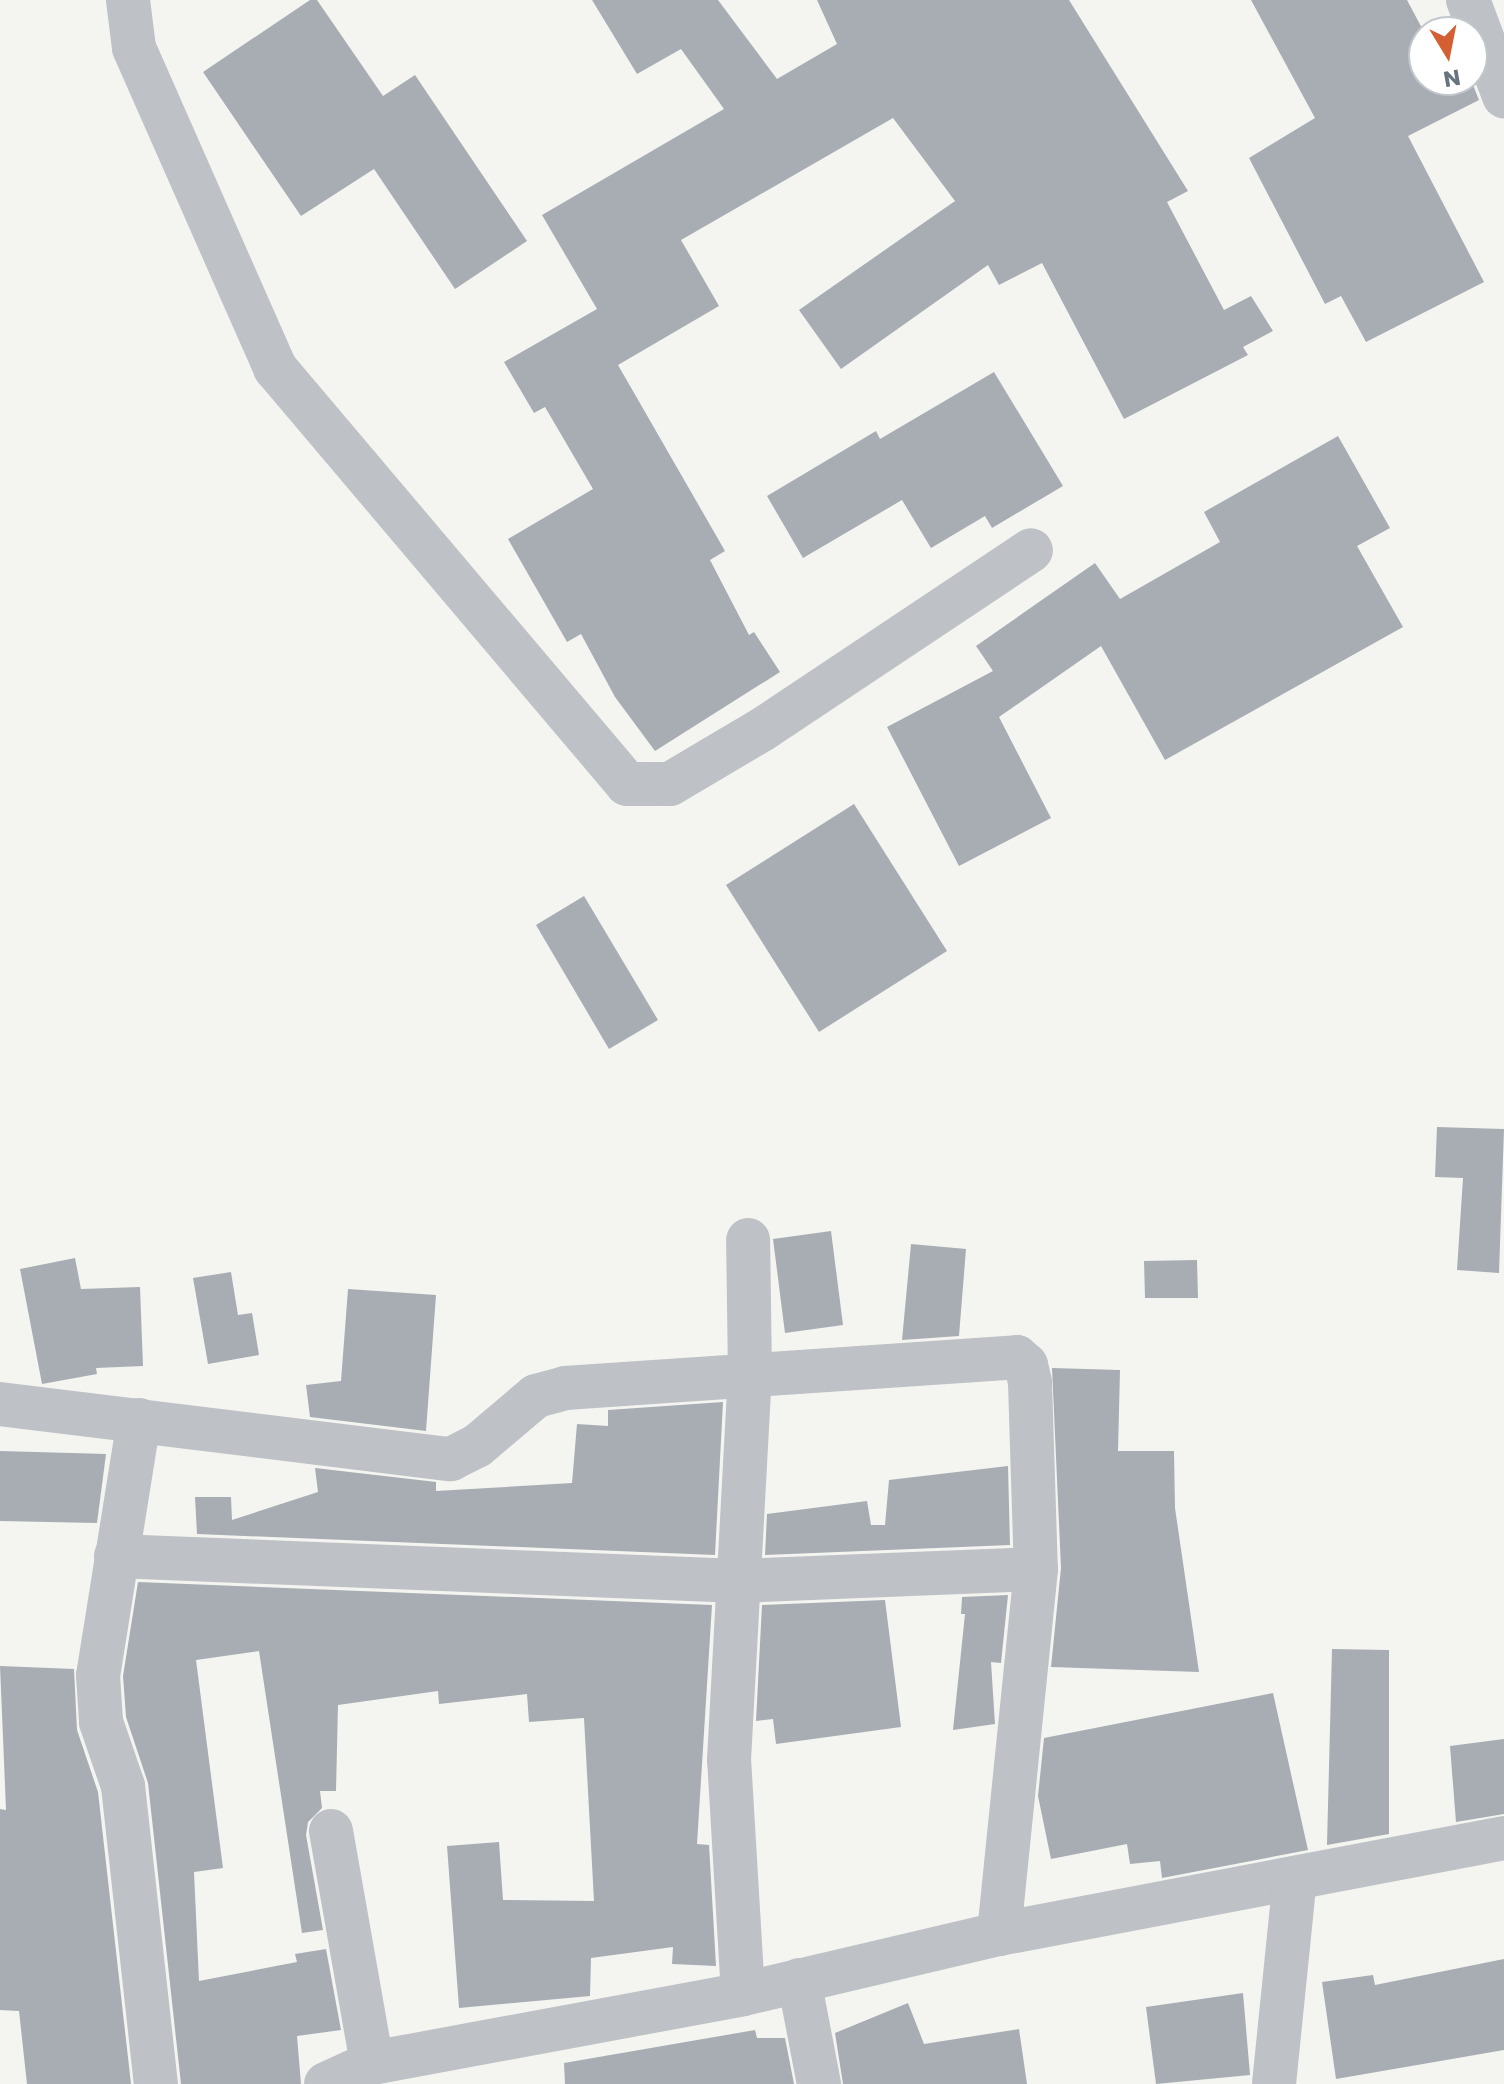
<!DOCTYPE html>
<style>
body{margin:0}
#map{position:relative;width:1504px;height:2084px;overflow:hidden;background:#f4f5f1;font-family:Poppins,sans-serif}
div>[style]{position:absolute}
.building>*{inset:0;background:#a7adb3}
.minor>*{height:44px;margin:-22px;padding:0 22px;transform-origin:22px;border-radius:22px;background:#bec1c5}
span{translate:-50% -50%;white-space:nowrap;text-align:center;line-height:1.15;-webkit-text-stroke:8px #fff;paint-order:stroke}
.north{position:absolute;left:1408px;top:16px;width:80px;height:80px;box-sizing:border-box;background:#fff;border:2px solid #c2c7cc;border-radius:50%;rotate:170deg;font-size:22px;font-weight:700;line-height:32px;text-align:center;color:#667380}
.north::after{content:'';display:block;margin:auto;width:28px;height:36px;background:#d35f33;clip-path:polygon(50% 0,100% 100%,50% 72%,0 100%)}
</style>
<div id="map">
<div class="building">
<div style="clip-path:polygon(310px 0,317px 0,383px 96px,415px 75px,527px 241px,455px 289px,374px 169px,301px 216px,203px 72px)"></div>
<div style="clip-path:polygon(592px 0,718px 0,777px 79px,837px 44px,817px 0,1069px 0,1188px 191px,1167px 202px,1224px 310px,1251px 296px,1273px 331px,1243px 347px,1248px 355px,1124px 419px,1042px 263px,999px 285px,988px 265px,841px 369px,799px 310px,955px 201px,893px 118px,681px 240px,719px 306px,618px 365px,725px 551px,710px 560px,749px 635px,754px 632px,780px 672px,655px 751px,615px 697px,581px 634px,567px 642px,508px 539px,593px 489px,545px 407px,534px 413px,504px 362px,597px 309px,542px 215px,724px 109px,681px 49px,637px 74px)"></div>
<div style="clip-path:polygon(1251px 0,1407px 0,1424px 32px,1424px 80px,1471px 80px,1479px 100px,1408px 136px,1484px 282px,1366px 342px,1341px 296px,1325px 304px,1249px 158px,1315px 118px)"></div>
<div style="clip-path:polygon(994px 372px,1063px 486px,992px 528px,985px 516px,931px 548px,902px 500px,803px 558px,767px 496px,876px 431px,880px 439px)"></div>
<div style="clip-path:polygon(1338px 436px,1390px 528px,1357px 546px,1403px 627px,1165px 760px,1101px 646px,999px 717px,1051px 818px,959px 866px,887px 727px,993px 671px,976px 646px,1095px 563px,1120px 599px,1220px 542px,1204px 512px)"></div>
<div style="clip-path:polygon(854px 804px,947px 951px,819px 1032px,726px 885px)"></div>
<div style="clip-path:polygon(584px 896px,658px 1020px,609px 1049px,536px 925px)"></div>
<div style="clip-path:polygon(1437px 1127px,1504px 1129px,1499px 1273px,1457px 1270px,1463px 1178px,1435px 1177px)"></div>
<div style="clip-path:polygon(831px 1231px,843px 1325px,785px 1333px,773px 1239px)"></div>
<div style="clip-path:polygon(911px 1244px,966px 1249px,959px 1336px,902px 1340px)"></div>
<div style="clip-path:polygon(75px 1258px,81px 1289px,140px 1287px,143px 1366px,96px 1368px,97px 1374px,42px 1384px,20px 1269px)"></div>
<div style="clip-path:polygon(1197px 1260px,1198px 1298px,1145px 1298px,1144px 1261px)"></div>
<div style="clip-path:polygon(231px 1272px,238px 1315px,252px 1313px,259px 1355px,208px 1364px,193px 1278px)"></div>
<div style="clip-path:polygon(348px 1289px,436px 1295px,426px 1431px,310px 1417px,306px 1385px,341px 1381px)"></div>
<div style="clip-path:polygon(1052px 1368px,1120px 1370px,1118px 1451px,1174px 1451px,1175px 1508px,1199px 1672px,1051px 1667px,1061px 1568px)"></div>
<div style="clip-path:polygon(723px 1402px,715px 1555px,197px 1534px,195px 1497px,231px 1497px,232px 1520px,318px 1492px,315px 1468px,436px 1482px,436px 1491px,572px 1483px,577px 1424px,608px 1426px,608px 1410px)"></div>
<div style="clip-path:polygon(0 1451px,106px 1454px,97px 1523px,0 1521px)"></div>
<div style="clip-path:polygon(1008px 1466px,1010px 1545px,765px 1555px,767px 1514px,867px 1501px,871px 1525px,885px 1525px,889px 1480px)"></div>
<div style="clip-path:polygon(138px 1582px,712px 1605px,697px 1844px,709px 1845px,716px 1966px,672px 1964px,673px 1947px,591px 1958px,590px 1996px,459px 2008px,447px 1846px,499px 1842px,503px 1900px,594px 1901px,584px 1718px,529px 1722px,527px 1694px,439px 1704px,438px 1691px,338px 1705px,336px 1791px,320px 1791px,322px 1808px,308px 1822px,306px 1835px,323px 1930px,302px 1933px,259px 1651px,196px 1660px,223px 1868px,194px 1872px,199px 1981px,297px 1962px,295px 1954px,326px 1949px,341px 2030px,297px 2036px,301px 2084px,181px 2084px,148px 1783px,126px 1717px,123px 1676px)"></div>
<div style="clip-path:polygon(1008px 1595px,1001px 1663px,991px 1662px,995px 1724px,953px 1730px,965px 1614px,961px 1614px,962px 1597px)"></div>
<div style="clip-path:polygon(885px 1600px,901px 1727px,776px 1744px,773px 1719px,756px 1721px,762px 1605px)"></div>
<div style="clip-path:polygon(1332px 1649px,1389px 1650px,1389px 1834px,1327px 1845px)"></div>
<div style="clip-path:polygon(0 1666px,74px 1669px,77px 1730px,98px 1792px,131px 2084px,27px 2084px,19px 2011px,0 2010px,0 1809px,6px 1810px)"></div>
<div style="clip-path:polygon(1273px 1693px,1308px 1850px,1162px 1878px,1160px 1861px,1130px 1864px,1127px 1844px,1051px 1859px,1038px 1796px,1044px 1738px)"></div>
<div style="clip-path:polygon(1504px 1739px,1504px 1814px,1456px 1822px,1450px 1746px)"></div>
<div style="clip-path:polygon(1504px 1959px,1504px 2050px,1336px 2079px,1322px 1982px,1373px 1975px,1375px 1985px)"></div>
<div style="clip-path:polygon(1243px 1993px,1250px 2075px,1156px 2084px,1146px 2007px)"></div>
<div style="clip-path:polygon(908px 2003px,924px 2044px,1019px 2029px,1027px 2084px,843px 2084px,835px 2033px)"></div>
<div style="clip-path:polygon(755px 2030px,757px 2038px,785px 2038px,794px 2084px,565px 2084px,564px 2063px)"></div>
</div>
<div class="minor">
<div style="left:128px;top:0;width:48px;rotate:82.9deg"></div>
<div style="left:134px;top:48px;width:350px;rotate:66.2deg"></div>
<div style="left:275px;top:368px;width:545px;rotate:49.76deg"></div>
<div style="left:627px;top:784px;width:43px"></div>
<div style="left:670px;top:784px;width:108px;rotate:-30.6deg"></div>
<div style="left:763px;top:729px;width:322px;rotate:-33.7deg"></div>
<div style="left:1468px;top:0;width:103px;rotate:69.4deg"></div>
<div style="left:0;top:1404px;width:454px;rotate:7deg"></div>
<div style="left:451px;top:1459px;width:29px;rotate:-27deg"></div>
<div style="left:477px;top:1446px;width:77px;rotate:-40.3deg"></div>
<div style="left:536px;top:1396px;width:30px;rotate:-15deg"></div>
<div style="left:565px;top:1388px;width:453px;rotate:-3.9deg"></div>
<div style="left:1017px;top:1357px;width:12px;rotate:42deg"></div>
<div style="left:1026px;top:1365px;width:18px;rotate:77deg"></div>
<div style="left:1030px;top:1383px;width:186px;rotate:88.2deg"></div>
<div style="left:1036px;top:1569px;width:367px;rotate:95.8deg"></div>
<div style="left:139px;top:1420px;width:258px;rotate:99.1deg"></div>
<div style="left:98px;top:1675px;width:47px;rotate:86.3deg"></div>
<div style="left:101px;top:1722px;width:68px;rotate:71deg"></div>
<div style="left:123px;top:1786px;width:300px;rotate:83.7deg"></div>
<div style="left:116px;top:1556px;width:624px;rotate:2.3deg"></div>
<div style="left:739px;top:1581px;width:297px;rotate:-2.3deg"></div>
<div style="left:331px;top:1831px;width:236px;rotate:80deg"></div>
<div style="left:799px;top:1980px;width:106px;rotate:79.1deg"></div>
<div style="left:743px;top:1994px;width:234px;rotate:-93.4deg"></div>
<div style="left:729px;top:1760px;width:386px;rotate:-86.9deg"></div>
<div style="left:750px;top:1375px;width:135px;rotate:-90.8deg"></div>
<div style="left:326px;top:2084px;width:51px;rotate:-24.5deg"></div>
<div style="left:372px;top:2063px;width:377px;rotate:-10.5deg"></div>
<div style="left:743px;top:1994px;width:263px;rotate:-13.2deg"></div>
<div style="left:999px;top:1934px;width:514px;rotate:-10.76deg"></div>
<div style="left:1274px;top:2084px;width:207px;rotate:-84.2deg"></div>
</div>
<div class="north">N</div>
</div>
